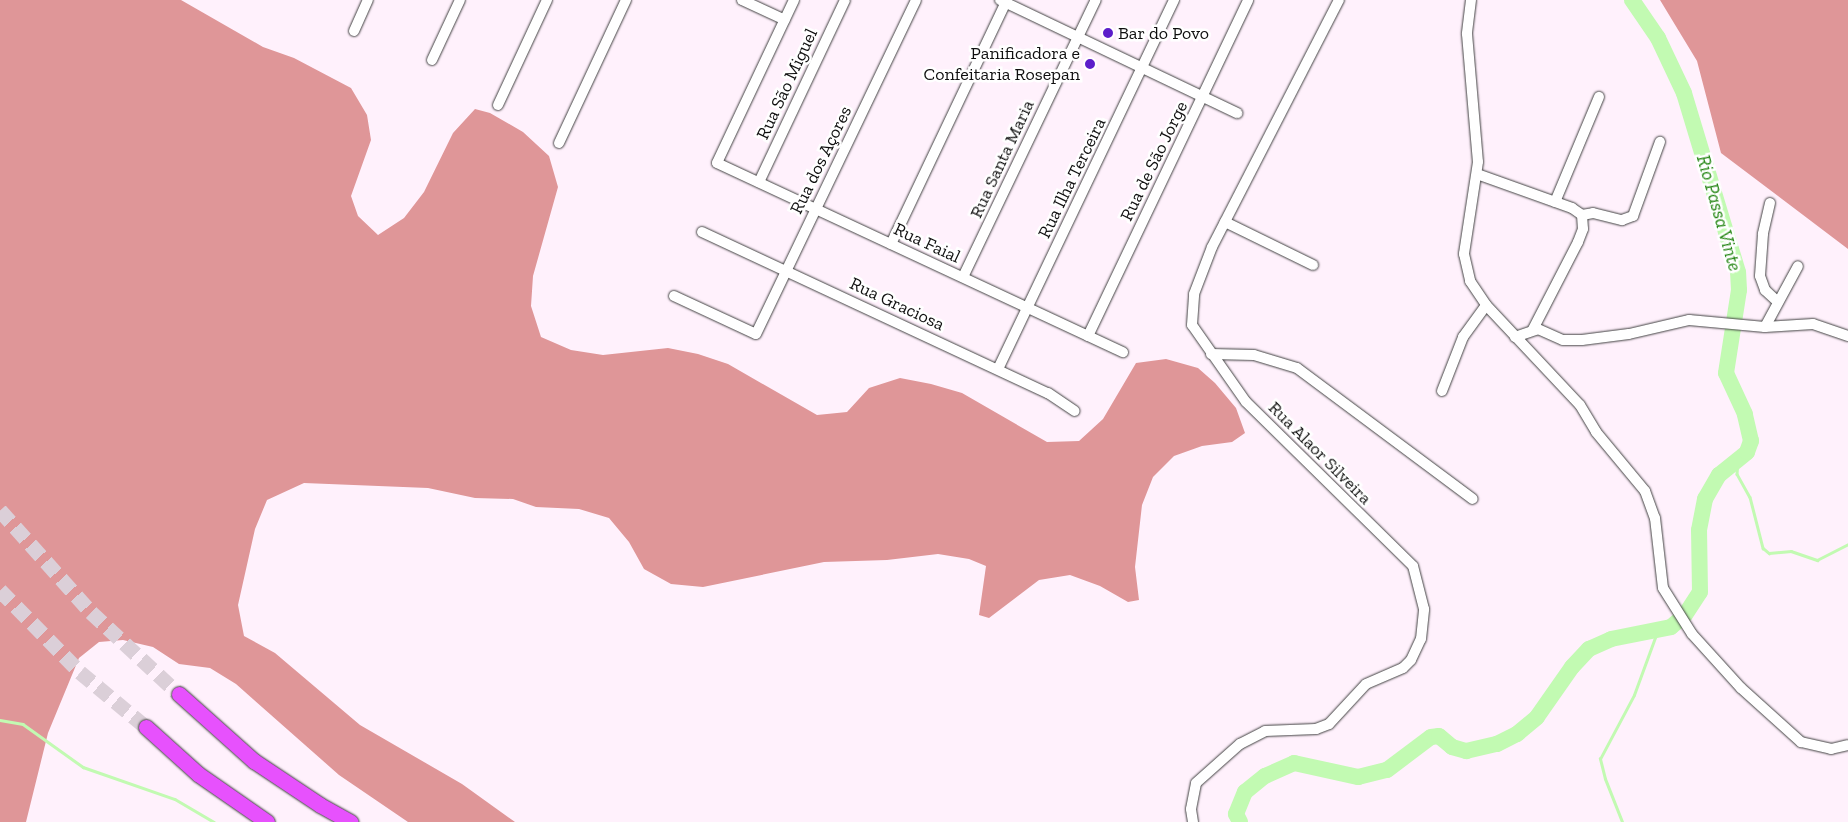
<!DOCTYPE html>
<meta charset="utf-8">
<style>
body{margin:0}
#map{position:relative;width:1848px;height:822px;overflow:hidden;background:#fff1fc;font-family:"Zilla Slab",serif}
div>[style]{position:absolute}
.forest>*{inset:0;background:#df9698}
.stream>*{height:2.5px;margin:-1.25px;padding:0 1.25px;transform-origin:1.25px;border-radius:1.25px;background:#c2fab2}
.river>*{height:16px;margin:-8px;padding:0 8px;transform-origin:8px;border-radius:8px;background:#c2fab2}
.highway-tunnel>*{height:15px;margin-top:-7.5px;transform-origin:0;background:repeating-linear-gradient(90deg,#dbcfd8 0 15px,transparent 0 23px)}
.roads{filter:drop-shadow(0 0 1px #424242) drop-shadow(0 0 1px #424242)}
.minor>*{height:10px;margin:-5px;padding:0 5px;transform-origin:5px;border-radius:5px;background:#fff}
.highway>*{height:15px;margin:-7.5px;padding:0 7.5px;transform-origin:7.5px;border-radius:7.5px;background:#e751fd}
.dots>*{width:14px;height:14px;translate:-50% -50%;box-sizing:border-box;border:2px solid #fff;border-radius:50%}
span{translate:-50% -50%;white-space:nowrap;text-align:center;line-height:1.15;-webkit-text-stroke:5px #fff;paint-order:stroke}
.poi-label{font-size:18px;color:#0f0f0f}
.left{translate:0 -50%;text-align:left}
.right{translate:-100% -50%;text-align:right}
.street-label{font-size:18px;color:#0f0f0f}
.water-label{font-size:19px;color:#218410;font-style:italic}
</style>
<div id="map">
<div class="forest">
<div style="clip-path:polygon(0 0,181px 0,263px 47px,294px 58px,351px 88px,367px 115px,371px 140px,351px 196px,358px 216px,378px 235px,404px 218px,424px 192px,453px 133px,475px 109px,490px 113px,523px 132px,549px 156px,558px 187px,533px 276px,531px 306px,541px 337px,571px 350px,603px 355px,668px 348px,698px 354px,728px 364px,817px 415px,847px 412px,869px 388px,900px 378px,931px 384px,962px 393px,1047px 442px,1079px 441px,1103px 419px,1136px 363px,1166px 359px,1198px 368px,1215px 383px,1236px 408px,1245px 433px,1232px 442px,1202px 446px,1174px 456px,1153px 477px,1142px 505px,1135px 567px,1139px 600px,1128px 602px,1100px 586px,1070px 575px,1039px 580px,989px 618px,979px 615px,986px 566px,969px 559px,938px 554px,887px 560px,824px 562px,703px 587px,671px 584px,644px 569px,629px 542px,609px 518px,579px 509px,536px 507px,513px 499px,475px 498px,428px 488px,304px 483px,267px 500px,255px 529px,238px 605px,244px 636px,275px 653px,360px 725px,462px 784px,515px 822px,408px 822px,339px 775px,236px 684px,210px 668px,179px 664px,153px 647px,123px 640px,99px 642px,79px 658px,48px 733px,26px 822px,0 822px)"></div>
<div style="clip-path:polygon(1660px 0,1848px 0,1848px 249px,1721px 153px,1697px 61px)"></div>
</div>
<div class="stream">
<div style="left:1738px;top:460px;width:14px;rotate:94deg"></div>
<div style="left:1737px;top:474px;width:26px;rotate:61deg"></div>
<div style="left:1750px;top:497px;width:53px;rotate:75.7deg"></div>
<div style="left:1763px;top:548px;width:8px;rotate:40deg"></div>
<div style="left:1769px;top:553px;width:22px;rotate:-5deg"></div>
<div style="left:1791px;top:551px;width:28px;rotate:19deg"></div>
<div style="left:1817px;top:560px;width:35px;rotate:-27deg"></div>
<div style="left:0;top:720px;width:23px;rotate:10deg"></div>
<div style="left:23px;top:724px;width:74px;rotate:35.6deg"></div>
<div style="left:83px;top:767px;width:97px;rotate:19.2deg"></div>
<div style="left:175px;top:799px;width:45px;rotate:30.5deg"></div>
<div style="left:1622px;top:822px;width:46px;rotate:-111.6deg"></div>
<div style="left:1605px;top:779px;width:21px;rotate:-104deg"></div>
<div style="left:1600px;top:759px;width:72px;rotate:-62deg"></div>
<div style="left:1634px;top:695px;width:67px;rotate:-69.9deg"></div>
</div>
<div class="river">
<div style="left:1240px;top:822px;width:9px;rotate:-117deg"></div>
<div style="left:1236px;top:814px;width:24px;rotate:-68deg"></div>
<div style="left:1245px;top:792px;width:26px;rotate:-39deg"></div>
<div style="left:1265px;top:776px;width:32px;rotate:-24deg"></div>
<div style="left:1294px;top:763px;width:66px;rotate:12.3deg"></div>
<div style="left:1358px;top:777px;width:30px;rotate:-14deg"></div>
<div style="left:1387px;top:770px;width:55px;rotate:-36.9deg"></div>
<div style="left:1431px;top:737px;width:8px;rotate:-7deg"></div>
<div style="left:1439px;top:736px;width:17px;rotate:40deg"></div>
<div style="left:1452px;top:747px;width:15px;rotate:16deg"></div>
<div style="left:1466px;top:751px;width:32px;rotate:-13deg"></div>
<div style="left:1497px;top:744px;width:22px;rotate:-27deg"></div>
<div style="left:1517px;top:734px;width:26px;rotate:-40deg"></div>
<div style="left:1537px;top:717px;width:61px;rotate:-55deg"></div>
<div style="left:1572px;top:667px;width:25px;rotate:-47deg"></div>
<div style="left:1589px;top:649px;width:24px;rotate:-24deg"></div>
<div style="left:1611px;top:639px;width:61px;rotate:-11.3deg"></div>
<div style="left:1671px;top:627px;width:18px;rotate:-41deg"></div>
<div style="left:1685px;top:615px;width:27px;rotate:-57deg"></div>
<div style="left:1700px;top:592px;width:62px;rotate:-90.9deg"></div>
<div style="left:1699px;top:530px;width:32px;rotate:-79deg"></div>
<div style="left:1705px;top:499px;width:28px;rotate:-60deg"></div>
<div style="left:1719px;top:475px;width:36px;rotate:-39deg"></div>
<div style="left:1747px;top:452px;width:12px;rotate:-70deg"></div>
<div style="left:1751px;top:441px;width:28px;rotate:-103deg"></div>
<div style="left:1745px;top:414px;width:45px;rotate:-114.9deg"></div>
<div style="left:1726px;top:373px;width:84px;rotate:-81.1deg"></div>
<div style="left:1739px;top:290px;width:18px;rotate:-93deg"></div>
<div style="left:1738px;top:272px;width:187px;rotate:-106.8deg"></div>
<div style="left:1684px;top:93px;width:61px;rotate:-115.3deg"></div>
<div style="left:1658px;top:38px;width:46px;rotate:-124.4deg"></div>
</div>
<div class="highway-tunnel">
<div style="left:0;top:510px;width:137px;rotate:48.3deg"></div>
<div style="left:91px;top:612px;width:120px;rotate:43deg"></div>
<div style="left:0;top:590px;width:115px;rotate:45.7deg"></div>
<div style="left:80px;top:672px;width:86px;rotate:39.8deg"></div>
</div>
<div class="roads">
<div class="minor">
<div style="left:742px;top:0;width:47px;rotate:24.9deg"></div>
<div style="left:794px;top:0;width:180px;rotate:115.3deg"></div>
<div style="left:717px;top:163px;width:448px;rotate:25deg"></div>
<div style="left:1000px;top:0;width:263px;rotate:25.5deg"></div>
<div style="left:1471px;top:0;width:34px;rotate:97deg"></div>
<div style="left:1467px;top:34px;width:128px;rotate:85.1deg"></div>
<div style="left:1478px;top:162px;width:93px;rotate:98.7deg"></div>
<div style="left:1464px;top:254px;width:28px;rotate:77deg"></div>
<div style="left:1470px;top:281px;width:29px;rotate:56deg"></div>
<div style="left:1486px;top:305px;width:137px;rotate:46.8deg"></div>
<div style="left:1580px;top:405px;width:31px;rotate:59deg"></div>
<div style="left:1596px;top:432px;width:77px;rotate:50.3deg"></div>
<div style="left:1645px;top:491px;width:29px;rotate:70deg"></div>
<div style="left:1655px;top:518px;width:70px;rotate:83.5deg"></div>
<div style="left:1663px;top:588px;width:54px;rotate:57.8deg"></div>
<div style="left:1692px;top:634px;width:73px;rotate:47.8deg"></div>
<div style="left:1741px;top:688px;width:81px;rotate:42deg"></div>
<div style="left:1801px;top:742px;width:31px;rotate:13deg"></div>
<div style="left:1831px;top:749px;width:17px;rotate:-13deg"></div>
<div style="left:354px;top:31px;width:34px;rotate:-66deg"></div>
<div style="left:432px;top:60px;width:66px;rotate:-65deg"></div>
<div style="left:498px;top:105px;width:116px;rotate:-65deg"></div>
<div style="left:559px;top:143px;width:158px;rotate:-64.9deg"></div>
<div style="left:1477px;top:174px;width:101px;rotate:19.7deg"></div>
<div style="left:1572px;top:208px;width:12px;rotate:35deg"></div>
<div style="left:1582px;top:215px;width:14px;rotate:86deg"></div>
<div style="left:1583px;top:229px;width:14px;rotate:111deg"></div>
<div style="left:1578px;top:242px;width:98px;rotate:117.3deg"></div>
<div style="left:759px;top:182px;width:201px;rotate:-64.7deg"></div>
<div style="left:1555px;top:202px;width:114px;rotate:-67.3deg"></div>
<div style="left:1770px;top:203px;width:32px;rotate:103deg"></div>
<div style="left:1763px;top:234px;width:42px;rotate:94.1deg"></div>
<div style="left:1760px;top:276px;width:15px;rotate:70deg"></div>
<div style="left:1765px;top:290px;width:16px;rotate:43deg"></div>
<div style="left:1582px;top:215px;width:11px;rotate:-10deg"></div>
<div style="left:1593px;top:213px;width:30px;rotate:14deg"></div>
<div style="left:1622px;top:220px;width:12px;rotate:-20deg"></div>
<div style="left:1633px;top:216px;width:79px;rotate:-70deg"></div>
<div style="left:1225px;top:222px;width:98px;rotate:26deg"></div>
<div style="left:702px;top:232px;width:382px;rotate:25deg"></div>
<div style="left:1048px;top:393px;width:32px;rotate:34deg"></div>
<div style="left:891px;top:244px;width:270px;rotate:-64.6deg"></div>
<div style="left:963px;top:277px;width:307px;rotate:-64.4deg"></div>
<div style="left:674px;top:296px;width:90px;rotate:24.9deg"></div>
<div style="left:756px;top:334px;width:370px;rotate:-64.4deg"></div>
<div style="left:1765px;top:327px;width:69px;rotate:-61.6deg"></div>
<div style="left:1088px;top:336px;width:372px;rotate:-64.5deg"></div>
<div style="left:1515px;top:337px;width:24px;rotate:-19deg"></div>
<div style="left:1538px;top:329px;width:27px;rotate:24deg"></div>
<div style="left:1563px;top:340px;width:19px"></div>
<div style="left:1582px;top:340px;width:47px;rotate:-7.3deg"></div>
<div style="left:1629px;top:334px;width:62px;rotate:-13.1deg"></div>
<div style="left:1689px;top:320px;width:76px;rotate:5.3deg"></div>
<div style="left:1765px;top:327px;width:48px;rotate:-3.6deg"></div>
<div style="left:1813px;top:324px;width:37px;rotate:19deg"></div>
<div style="left:1211px;top:354px;width:43px;rotate:1.3deg"></div>
<div style="left:1254px;top:355px;width:45px;rotate:16.8deg"></div>
<div style="left:1297px;top:368px;width:219px;rotate:36.7deg"></div>
<div style="left:998px;top:369px;width:409px;rotate:-64.5deg"></div>
<div style="left:1442px;top:391px;width:58px;rotate:-68.7deg"></div>
<div style="left:1463px;top:337px;width:39px;rotate:-54deg"></div>
<div style="left:1193px;top:822px;width:13px;rotate:-99deg"></div>
<div style="left:1191px;top:809px;width:26px;rotate:-79deg"></div>
<div style="left:1196px;top:783px;width:59px;rotate:-41.6deg"></div>
<div style="left:1240px;top:744px;width:28px;rotate:-27deg"></div>
<div style="left:1265px;top:731px;width:51px;rotate:-2.2deg"></div>
<div style="left:1316px;top:729px;width:14px;rotate:-21deg"></div>
<div style="left:1329px;top:724px;width:54px;rotate:-47.2deg"></div>
<div style="left:1366px;top:684px;width:40px;rotate:-23.4deg"></div>
<div style="left:1403px;top:668px;width:11px;rotate:-45deg"></div>
<div style="left:1411px;top:660px;width:23px;rotate:-65deg"></div>
<div style="left:1421px;top:639px;width:30px;rotate:-84deg"></div>
<div style="left:1424px;top:609px;width:44px;rotate:-104.3deg"></div>
<div style="left:1413px;top:566px;width:234px;rotate:-135.5deg"></div>
<div style="left:1246px;top:402px;width:94px;rotate:-125deg"></div>
<div style="left:1192px;top:325px;width:31px;rotate:-86deg"></div>
<div style="left:1194px;top:294px;width:50px;rotate:-69deg"></div>
<div style="left:1212px;top:247px;width:278px;rotate:-62.8deg"></div>
</div>
<div class="highway">
<div style="left:179px;top:694px;width:101px;rotate:41.8deg"></div>
<div style="left:254px;top:761px;width:79px;rotate:33.7deg"></div>
<div style="left:320px;top:805px;width:35px;rotate:29deg"></div>
<div style="left:146px;top:727px;width:70px;rotate:42.1deg"></div>
<div style="left:198px;top:774px;width:84px;rotate:34.8deg"></div>
</div>
</div>
<div class="dots">
<div style="left:1108px;top:33px;background:#5c1dca"></div>
<div style="left:1090px;top:64px;background:#5c1dca"></div>
</div>
<div class="poi-label">
<span class="left" style="left:1118px;top:33px">Bar do Povo</span>
<span class="right" style="left:1080px;top:64px">Panificadora e<br>Confeitaria Rosepan</span>
</div>
<div class="street-label">
<span style="left:787px;top:84px;rotate:-65deg">Rua São Miguel</span>
<span style="left:1002px;top:159px;rotate:-65deg">Rua Santa Maria</span>
<span style="left:821px;top:160px;rotate:-64deg">Rua dos Açores</span>
<span style="left:1154px;top:161px;rotate:-64deg">Rua de São Jorge</span>
<span style="left:1072px;top:178px;rotate:-64deg">Rua Ilha Terceira</span>
<span style="left:927px;top:243px;rotate:25deg">Rua Faial</span>
<span style="left:897px;top:304px;rotate:25deg">Rua Graciosa</span>
<span style="left:1320px;top:453px;rotate:45deg">Rua Alaor Silveira</span>
</div>
<div class="water-label">
<span style="left:1719px;top:213px;rotate:74deg">Rio Passa Vinte</span>
</div>
</div>
